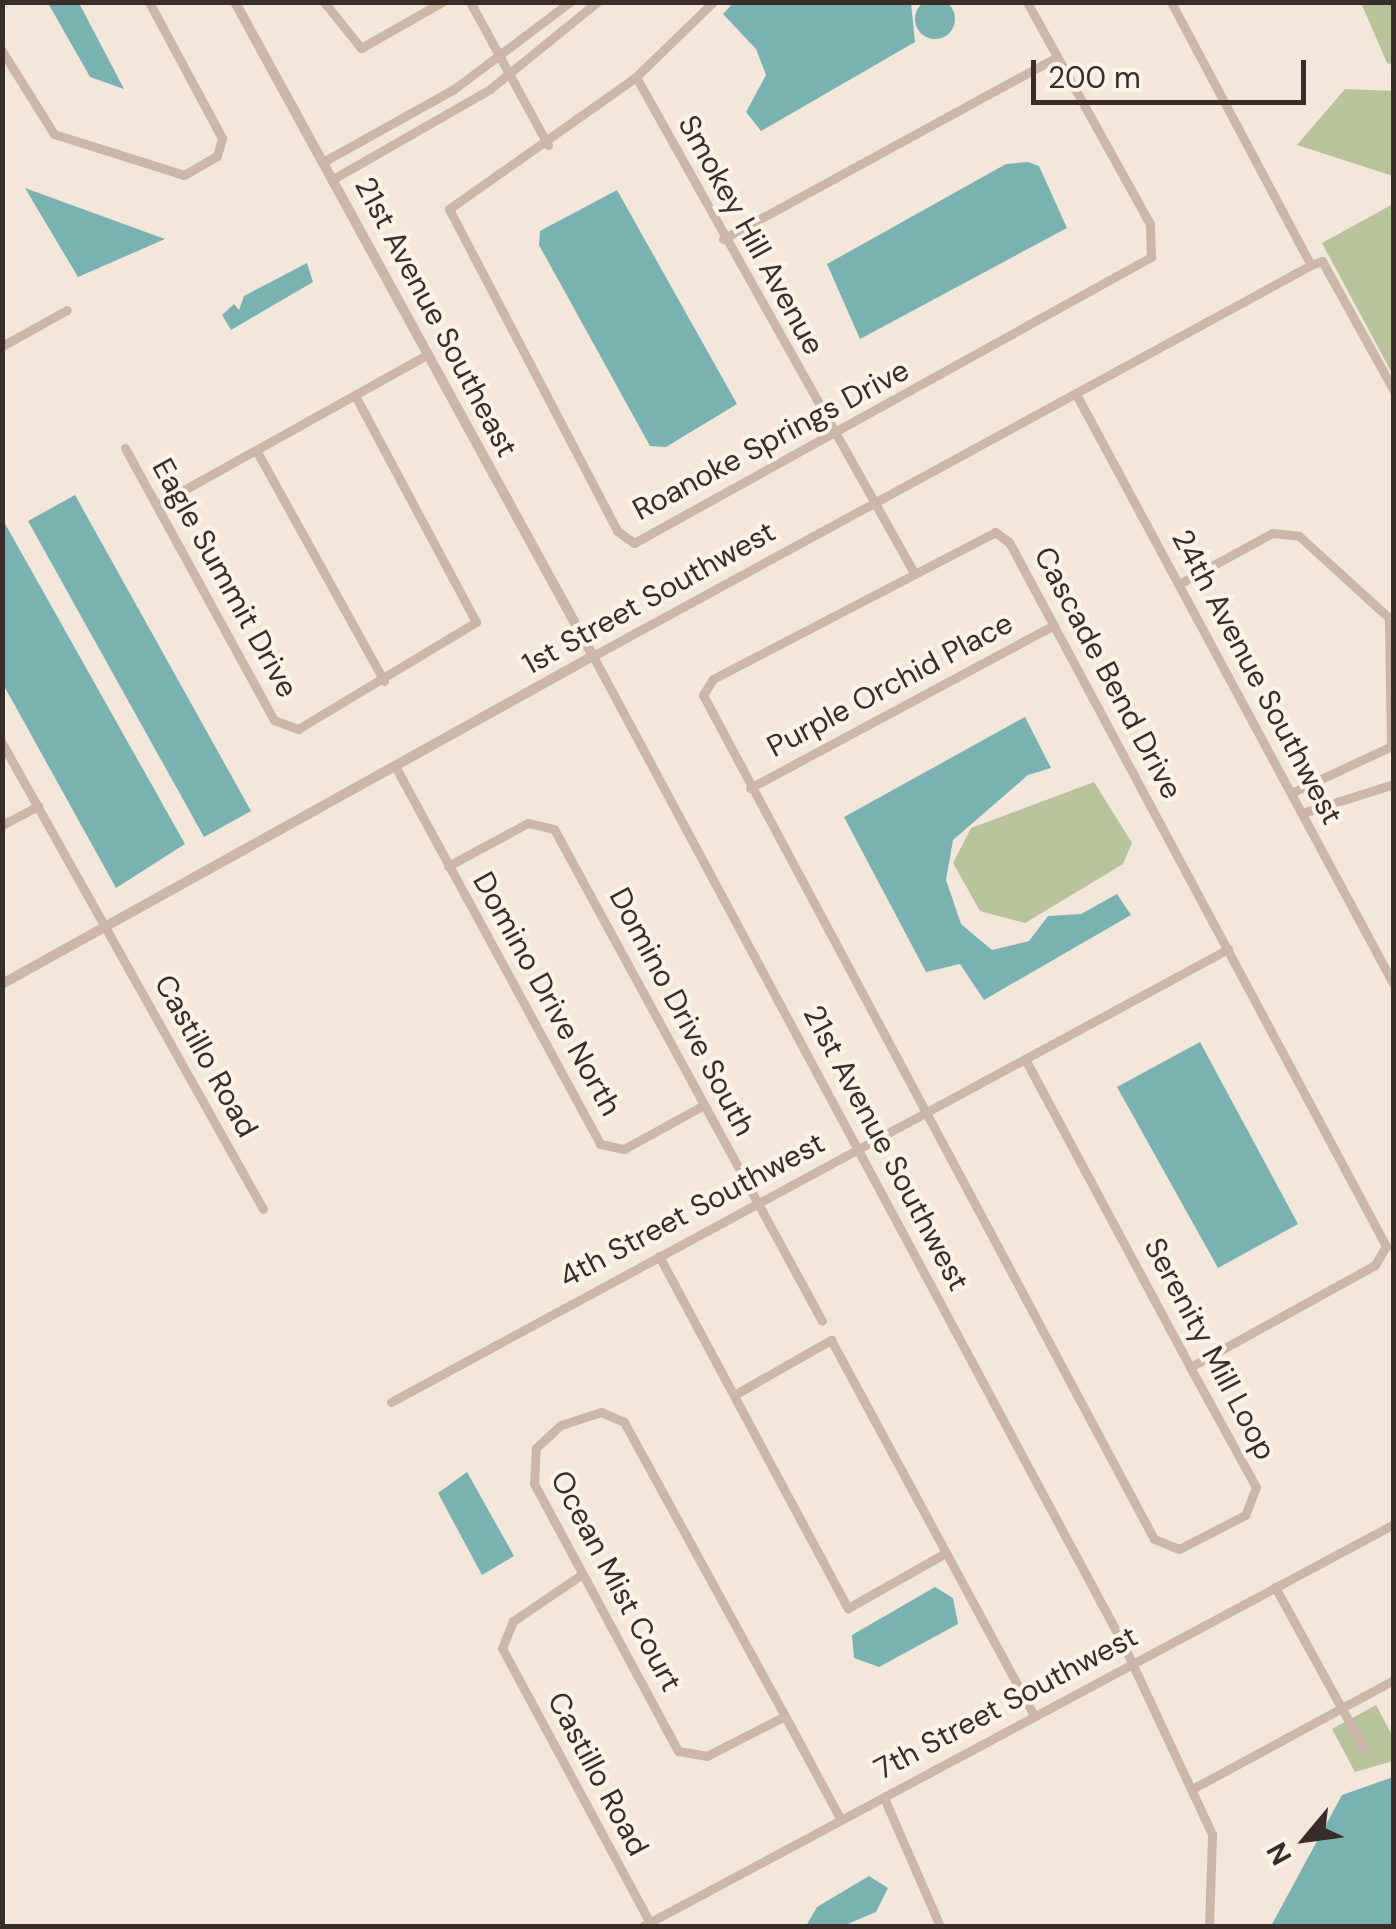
<!DOCTYPE html>
<style>
body{margin:0}
#map{position:relative;width:1396px;height:1929px;overflow:hidden;background:#f3e7dc;font-family:"DM Sans",sans-serif}
div>[style]{position:absolute}
.green>*{inset:0;background:#b8c39b}
.water>*{inset:0;background:#7ab2b1}
.round{border-radius:50%}
.minor>*{height:9px;margin:-4.5px;padding:0 4.5px;transform-origin:4.5px;border-radius:4.5px;background:#ccb6a8}
.tertiary>*{height:10px;margin:-5px;padding:0 5px;transform-origin:5px;border-radius:5px;background:#ccb6a8}
span{translate:-50% -50%;white-space:nowrap;text-align:center;line-height:1.15;-webkit-text-stroke:8px #fbf2e9;paint-order:stroke}
.street-label{font-size:30px;color:#382d28}
.frame{position:absolute;inset:0;border:5px solid #382d28;pointer-events:none}
.north{position:absolute;left:1256px;top:1789px;width:100px;height:100px;-webkit-text-stroke:8px #fbf2e9;paint-order:stroke;rotate:241deg;font-size:28px;font-weight:700;line-height:40px;text-align:center;color:#382d28}
.north::after{content:'';display:block;margin:auto;width:35px;height:45px;background:#382d28;clip-path:polygon(50% 0,100% 100%,50% 72%,0 100%)}
.scale{position:absolute;left:1031px;top:60px;width:275px;height:45px;box-sizing:border-box;border:5px solid #382d28;border-top:0;padding-left:12px;font-size:30px;line-height:35px;white-space:nowrap;color:#382d28;-webkit-text-stroke:8px #fbf2e9;paint-order:stroke}
</style>
<div id="map">
<div class="green">
<div style="clip-path:polygon(1361px 3px,1393px 3px,1393px 65px,1387px 63px)"></div>
<div style="clip-path:polygon(1345px 89px,1393px 91px,1393px 176px,1297px 145px)"></div>
<div style="clip-path:polygon(1393px 204px,1393px 375px,1322px 243px)"></div>
<div style="clip-path:polygon(1094px 782px,1132px 843px,1123px 864px,1025px 923px,980px 911px,953px 863px,971px 828px)"></div>
<div style="clip-path:polygon(1376px 1705px,1393px 1737px,1393px 1761px,1355px 1772px,1332px 1729px)"></div>
</div>
<div class="water">
<div class="round" style="left:915px;top:-1px;width:40px;height:40px"></div>
<div style="clip-path:polygon(48px 3px,79px 3px,124px 89px,90px 77px)"></div>
<div style="clip-path:polygon(733px 3px,911px 3px,915px 42px,761px 131px,746px 112px,766px 75px,756px 49px,723px 14px)"></div>
<div style="clip-path:polygon(1028px 162px,1039px 166px,1067px 228px,860px 339px,827px 264px,1006px 164px)"></div>
<div style="clip-path:polygon(25px 188px,165px 239px,78px 277px)"></div>
<div style="clip-path:polygon(617px 190px,737px 404px,666px 447px,650px 446px,539px 245px,540px 231px)"></div>
<div style="clip-path:polygon(307px 263px,313px 282px,231px 330px,222px 315px,234px 304px,239px 310px,244px 296px)"></div>
<div style="clip-path:polygon(75px 495px,251px 811px,204px 837px,28px 521px)"></div>
<div style="clip-path:polygon(3px 520px,185px 844px,116px 888px,3px 684px)"></div>
<div style="clip-path:polygon(1025px 717px,1051px 768px,1028px 775px,953px 840px,946px 880px,961px 924px,992px 950px,1029px 941px,1048px 916px,1081px 914px,1117px 894px,1131px 915px,984px 1000px,960px 964px,926px 972px,844px 817px)"></div>
<div style="clip-path:polygon(1200px 1042px,1298px 1224px,1218px 1268px,1117px 1087px)"></div>
<div style="clip-path:polygon(467px 1472px,514px 1556px,482px 1575px,438px 1493px)"></div>
<div style="clip-path:polygon(935px 1587px,953px 1598px,958px 1624px,879px 1667px,854px 1658px,852px 1635px)"></div>
<div style="clip-path:polygon(1393px 1777px,1393px 1926px,1271px 1926px,1342px 1795px)"></div>
<div style="clip-path:polygon(869px 1876px,888px 1888px,876px 1912px,843px 1926px,806px 1926px,817px 1907px)"></div>
</div>
<div class="minor">
<div style="left:324px;top:2px;width:59px;rotate:51.2deg"></div>
<div style="left:361px;top:48px;width:93px;rotate:-29.6deg"></div>
<div style="left:470px;top:2px;width:163px;rotate:61.4deg"></div>
<div style="left:713px;top:2px;width:107px;rotate:135.8deg"></div>
<div style="left:636px;top:77px;width:229px;rotate:144.8deg"></div>
<div style="left:449px;top:209px;width:363px;rotate:62.4deg"></div>
<div style="left:617px;top:531px;width:21px;rotate:35deg"></div>
<div style="left:634px;top:543px;width:591px;rotate:-28.95deg"></div>
<div style="left:1151px;top:257px;width:33px;rotate:-92deg"></div>
<div style="left:1150px;top:224px;width:254px;rotate:-119deg"></div>
<div style="left:1171px;top:2px;width:298px;rotate:62deg"></div>
<div style="left:2px;top:51px;width:98px;rotate:57.9deg"></div>
<div style="left:54px;top:134px;width:136px;rotate:17.5deg"></div>
<div style="left:184px;top:175px;width:38px;rotate:-30deg"></div>
<div style="left:217px;top:156px;width:19px;rotate:-74deg"></div>
<div style="left:222px;top:138px;width:154px;rotate:-118.2deg"></div>
<div style="left:636px;top:77px;width:566px;rotate:60.72deg"></div>
<div style="left:323px;top:162px;width:150px;rotate:-29.1deg"></div>
<div style="left:454px;top:89px;width:145px;rotate:-36.9deg"></div>
<div style="left:333px;top:179px;width:181px;rotate:-29.8deg"></div>
<div style="left:490px;top:89px;width:138px;rotate:-39.1deg"></div>
<div style="left:723px;top:239px;width:380px;rotate:-28.6deg"></div>
<div style="left:2px;top:346px;width:74px;rotate:-29deg"></div>
<div style="left:1076px;top:394px;width:671px;rotate:61.72deg"></div>
<div style="left:125px;top:448px;width:310px;rotate:61.3deg"></div>
<div style="left:274px;top:720px;width:26px;rotate:21deg"></div>
<div style="left:298px;top:729px;width:208px;rotate:-31deg"></div>
<div style="left:476px;top:622px;width:257px;rotate:-118.1deg"></div>
<div style="left:256px;top:450px;width:264px;rotate:61deg"></div>
<div style="left:157px;top:505px;width:310px;rotate:-29.1deg"></div>
<div style="left:1179px;top:584px;width:106px;rotate:-28.7deg"></div>
<div style="left:1272px;top:533px;width:27px;rotate:6deg"></div>
<div style="left:1299px;top:536px;width:122px;rotate:42.3deg"></div>
<div style="left:1389px;top:618px;width:128px;rotate:89.1deg"></div>
<div style="left:2px;top:743px;width:534px;rotate:60.75deg"></div>
<div style="left:395px;top:766px;width:430px;rotate:61.5deg"></div>
<div style="left:600px;top:1144px;width:25px;rotate:12deg"></div>
<div style="left:624px;top:1149px;width:91px;rotate:-28.8deg"></div>
<div style="left:750px;top:788px;width:345px;rotate:-28.2deg"></div>
<div style="left:1291px;top:793px;width:114px;rotate:-25deg"></div>
<div style="left:1302px;top:813px;width:96px;rotate:-17.5deg"></div>
<div style="left:2px;top:825px;width:41px;rotate:-27.8deg"></div>
<div style="left:448px;top:866px;width:91px;rotate:-28.3deg"></div>
<div style="left:528px;top:823px;width:27px;rotate:13deg"></div>
<div style="left:554px;top:829px;width:560px;rotate:61.42deg"></div>
<div style="left:1025px;top:1059px;width:349px;rotate:61.8deg"></div>
<div style="left:1190px;top:1367px;width:137px;rotate:61.2deg"></div>
<div style="left:1256px;top:1487px;width:30px;rotate:111deg"></div>
<div style="left:1245px;top:1515px;width:74px;rotate:152.7deg"></div>
<div style="left:1179px;top:1549px;width:27px;rotate:-158deg"></div>
<div style="left:1154px;top:1539px;width:957px;rotate:-118.12deg"></div>
<div style="left:703px;top:695px;width:19px;rotate:-58deg"></div>
<div style="left:713px;top:679px;width:318px;rotate:-27.5deg"></div>
<div style="left:995px;top:532px;width:17px;rotate:36deg"></div>
<div style="left:1009px;top:542px;width:799px;rotate:61.83deg"></div>
<div style="left:1386px;top:1246px;width:22px;rotate:120deg"></div>
<div style="left:1375px;top:1265px;width:211px;rotate:151.1deg"></div>
<div style="left:659px;top:1256px;width:400px;rotate:61.8deg"></div>
<div style="left:848px;top:1608px;width:110px;rotate:-29.4deg"></div>
<div style="left:734px;top:1395px;width:112px;rotate:-29.6deg"></div>
<div style="left:831px;top:1340px;width:427px;rotate:61.6deg"></div>
<div style="left:391px;top:1402px;width:952px;rotate:-28.42deg"></div>
<div style="left:581px;top:1575px;width:82px;rotate:145.9deg"></div>
<div style="left:513px;top:1621px;width:29px;rotate:112deg"></div>
<div style="left:502px;top:1648px;width:312px;rotate:61.7deg"></div>
<div style="left:1275px;top:1587px;width:187px;rotate:61.2deg"></div>
<div style="left:785px;top:1716px;width:88px;rotate:152.9deg"></div>
<div style="left:707px;top:1756px;width:29px;rotate:-170deg"></div>
<div style="left:678px;top:1751px;width:303px;rotate:-118.3deg"></div>
<div style="left:534px;top:1484px;width:36px;rotate:-87deg"></div>
<div style="left:536px;top:1448px;width:34px;rotate:-43deg"></div>
<div style="left:561px;top:1425px;width:42px;rotate:-18deg"></div>
<div style="left:601px;top:1412px;width:25px;rotate:23deg"></div>
<div style="left:624px;top:1422px;width:335px;rotate:61.3deg"></div>
<div style="left:785px;top:1716px;width:118px;rotate:61.7deg"></div>
<div style="left:1192px;top:1789px;width:230px;rotate:-28.4deg"></div>
<div style="left:884px;top:1798px;width:140px;rotate:66.4deg"></div>
<div style="left:643px;top:1926px;width:852px;rotate:-28.16deg"></div>
<div style="left:1209px;top:1926px;width:92px;rotate:-88.1deg"></div>
<div style="left:1212px;top:1834px;width:214px;rotate:-115.1deg"></div>
<div style="left:1121px;top:1640px;width:1117px;rotate:-118.22deg"></div>
<div style="left:593px;top:656px;width:818px;rotate:-28.57deg"></div>
<div style="left:1311px;top:265px;width:12px;rotate:-20deg"></div>
<div style="left:1322px;top:261px;width:149px;rotate:61deg"></div>
</div>
<div class="tertiary">
<div style="left:2px;top:984px;width:676px;rotate:-29.03deg"></div>
<div style="left:593px;top:656px;width:746px;rotate:-118.7deg"></div>
</div>
<div class="street-label">
<span style="left:751px;top:235px;rotate:61deg">Smokey Hill Avenue</span>
<span style="left:436px;top:317px;rotate:62deg">21st Avenue Southeast</span>
<span style="left:771px;top:440px;rotate:-28deg">Roanoke Springs Drive</span>
<span style="left:225px;top:578px;rotate:61deg">Eagle Summit Drive</span>
<span style="left:649px;top:598px;rotate:-29deg">1st Street Southwest</span>
<span style="left:1108px;top:673px;rotate:62deg">Cascade Bend Drive</span>
<span style="left:1257px;top:677px;rotate:62deg">24th Avenue Southwest</span>
<span style="left:890px;top:685px;rotate:-28deg">Purple Orchid Place</span>
<span style="left:547px;top:994px;rotate:61deg">Domino Drive North</span>
<span style="left:682px;top:1012px;rotate:62deg">Domino Drive South</span>
<span style="left:206px;top:1056px;rotate:61deg">Castillo Road</span>
<span style="left:886px;top:1148px;rotate:62deg">21st Avenue Southwest</span>
<span style="left:692px;top:1210px;rotate:-28deg">4th Street Southwest</span>
<span style="left:1210px;top:1349px;rotate:62deg">Serenity Mill Loop</span>
<span style="left:616px;top:1581px;rotate:62deg">Ocean Mist Court</span>
<span style="left:1006px;top:1703px;rotate:-28deg">7th Street Southwest</span>
<span style="left:598px;top:1774px;rotate:62deg">Castillo Road</span>
</div>
<div class="frame"></div>
<div class="north">N</div>
<div class="scale">200 m</div>
</div>
